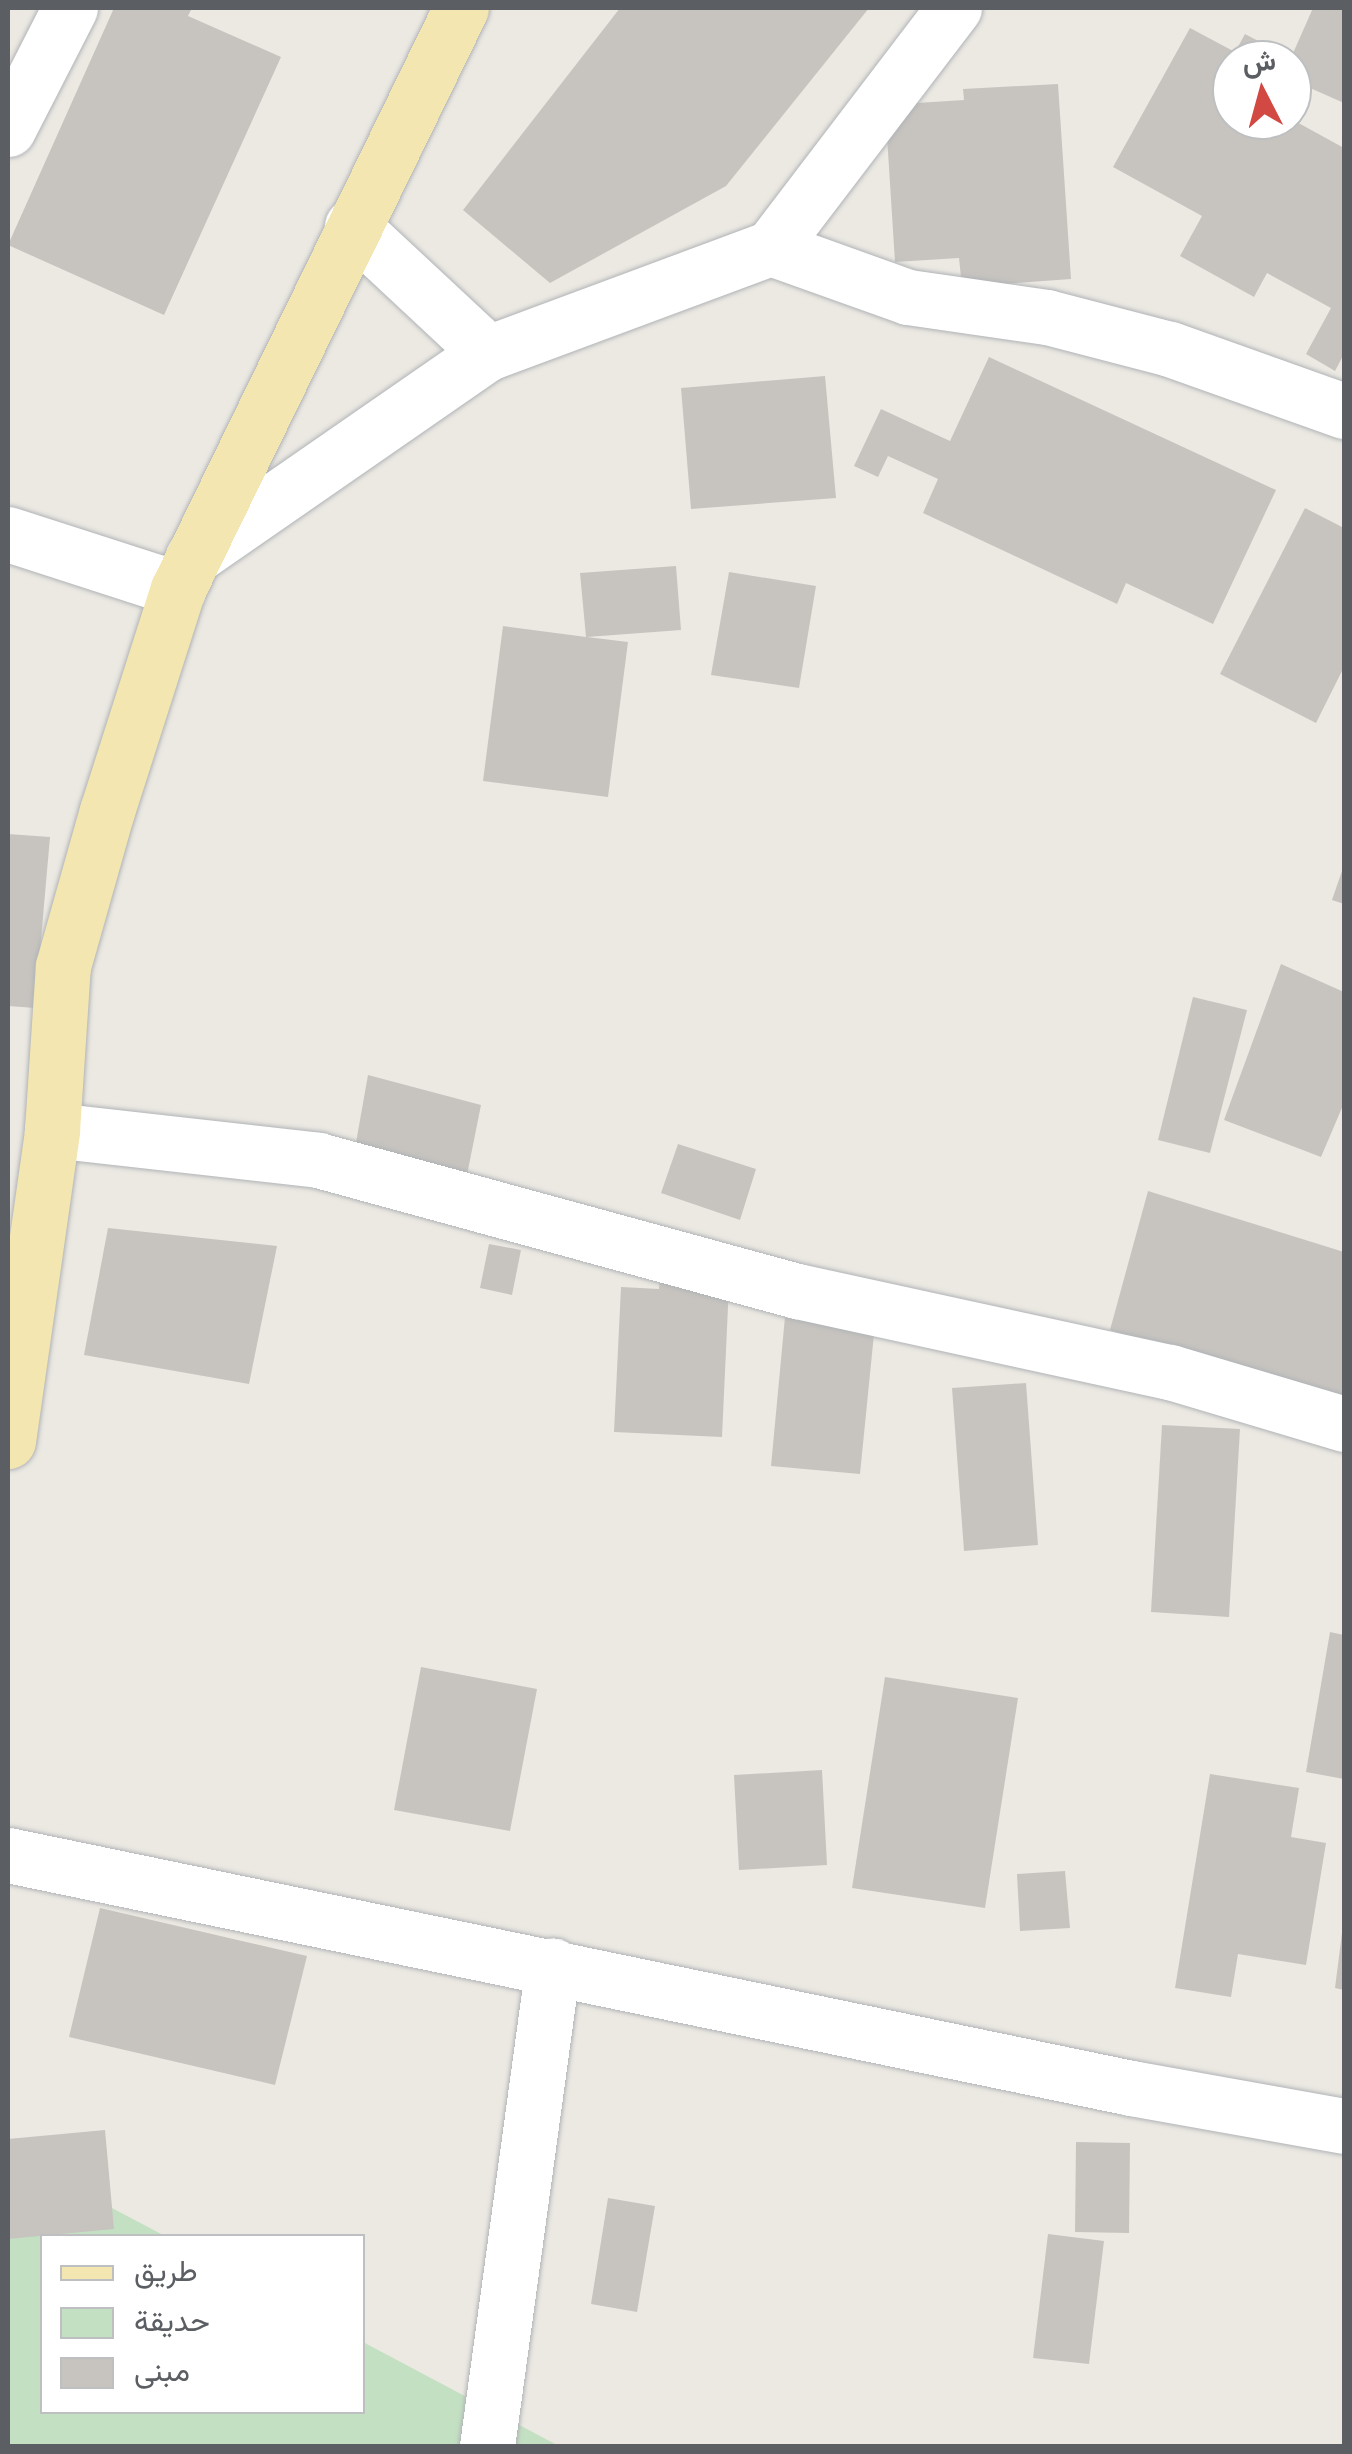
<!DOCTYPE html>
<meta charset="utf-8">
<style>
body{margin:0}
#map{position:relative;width:1352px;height:2454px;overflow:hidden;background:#ece9e3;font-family:"Nunito Sans",Vazirmatn,sans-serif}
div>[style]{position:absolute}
.green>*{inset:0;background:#c4e0c3}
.building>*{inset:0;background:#c7c4c0}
.roads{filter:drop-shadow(0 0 2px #b0b3b6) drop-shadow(0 0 2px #b0b3b6)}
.minor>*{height:55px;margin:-27.5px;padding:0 27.5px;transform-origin:27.5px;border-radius:27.5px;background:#fff}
.major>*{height:55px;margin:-27.5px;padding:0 27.5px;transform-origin:27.5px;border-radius:27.5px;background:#f4e6b0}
span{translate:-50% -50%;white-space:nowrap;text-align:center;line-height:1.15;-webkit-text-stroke:8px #fff;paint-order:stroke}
.frame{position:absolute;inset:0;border:10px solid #5b5e62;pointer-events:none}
.legend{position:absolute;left:40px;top:2234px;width:325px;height:180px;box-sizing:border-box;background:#fff;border:2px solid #bdbfc0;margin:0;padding:12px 18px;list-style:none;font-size:30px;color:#5b5e62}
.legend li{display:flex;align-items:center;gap:20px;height:50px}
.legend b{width:50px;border:2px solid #bdbfc0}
.north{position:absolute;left:1212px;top:40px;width:100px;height:100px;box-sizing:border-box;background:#fff;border:2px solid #bdbfc0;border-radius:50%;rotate:354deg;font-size:28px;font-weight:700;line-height:40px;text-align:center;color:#5b5e62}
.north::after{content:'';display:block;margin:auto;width:35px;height:45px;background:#d24843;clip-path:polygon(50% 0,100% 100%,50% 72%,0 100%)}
</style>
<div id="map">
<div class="green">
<div style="clip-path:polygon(8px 2153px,165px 2236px,42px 2236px,42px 2412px,362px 2412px,363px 2342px,559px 2446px,8px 2446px)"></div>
</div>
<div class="building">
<div style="clip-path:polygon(114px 8px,192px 8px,188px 16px,281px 57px,164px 315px,8px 245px)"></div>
<div style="clip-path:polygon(620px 8px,869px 8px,726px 186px,550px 283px,463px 210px)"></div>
<div style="clip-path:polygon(1313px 8px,1344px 8px,1344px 103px,1292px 80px,1290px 60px)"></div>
<div style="clip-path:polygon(1190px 28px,1235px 52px,1245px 34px,1287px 56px,1232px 60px,1232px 120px,1293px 120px,1344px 148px,1344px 354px,1335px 371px,1306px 354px,1331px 308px,1267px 273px,1254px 297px,1180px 256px,1202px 216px,1113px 167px)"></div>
<div style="clip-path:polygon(1058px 84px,1071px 279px,962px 287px,959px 258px,895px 262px,885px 105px,964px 100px,963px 89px)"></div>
<div style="clip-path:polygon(989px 357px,1276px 490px,1213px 624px,1126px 583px,1117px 604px,923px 513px,938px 479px,888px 456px,878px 477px,854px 466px,881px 409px,950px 441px)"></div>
<div style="clip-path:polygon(825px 376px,836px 498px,691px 509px,681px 388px)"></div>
<div style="clip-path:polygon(1305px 508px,1344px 528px,1344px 667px,1316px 723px,1220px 674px)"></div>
<div style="clip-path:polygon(676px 566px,681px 630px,587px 637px,628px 642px,608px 797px,483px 781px,503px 626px,586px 637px,580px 573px)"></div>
<div style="clip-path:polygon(729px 572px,816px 586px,799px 688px,711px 675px)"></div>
<div style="clip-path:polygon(8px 834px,50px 837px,35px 1008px,8px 1006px)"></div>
<div style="clip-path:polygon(1344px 865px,1344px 904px,1332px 900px)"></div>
<div style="clip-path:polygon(1281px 964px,1344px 992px,1344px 1103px,1321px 1157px,1224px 1120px)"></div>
<div style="clip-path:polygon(1193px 997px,1247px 1010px,1210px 1153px,1158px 1140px)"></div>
<div style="clip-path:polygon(368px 1075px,481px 1105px,464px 1190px,352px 1165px)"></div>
<div style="clip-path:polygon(678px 1144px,756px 1169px,740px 1220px,661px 1193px)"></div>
<div style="clip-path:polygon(1148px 1191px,1344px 1252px,1344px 1409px,1110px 1330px)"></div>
<div style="clip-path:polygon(108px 1228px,277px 1246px,249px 1384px,84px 1355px)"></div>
<div style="clip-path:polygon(489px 1244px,521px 1250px,512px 1295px,480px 1288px)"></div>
<div style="clip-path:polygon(661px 1261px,730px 1264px,722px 1437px,614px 1432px,621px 1287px,659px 1289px)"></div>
<div style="clip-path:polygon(786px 1306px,876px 1314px,860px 1474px,771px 1466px)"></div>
<div style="clip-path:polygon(1026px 1383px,1038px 1545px,964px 1551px,952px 1388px)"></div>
<div style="clip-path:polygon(1162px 1425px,1240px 1429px,1229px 1617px,1151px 1612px)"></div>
<div style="clip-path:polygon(1330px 1632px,1344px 1635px,1344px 1779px,1306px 1772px)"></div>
<div style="clip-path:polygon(421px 1667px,537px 1689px,510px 1831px,394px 1810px)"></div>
<div style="clip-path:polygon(885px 1677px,1018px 1698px,985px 1908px,852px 1888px)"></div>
<div style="clip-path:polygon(822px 1770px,827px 1865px,739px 1870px,734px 1775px)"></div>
<div style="clip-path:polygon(1210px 1774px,1299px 1788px,1291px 1837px,1326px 1843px,1306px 1965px,1238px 1954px,1231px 1997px,1175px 1988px)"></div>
<div style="clip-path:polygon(1065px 1871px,1070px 1928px,1020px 1931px,1017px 1874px)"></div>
<div style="clip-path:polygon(100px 1908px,307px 1956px,275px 2085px,69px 2037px)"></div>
<div style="clip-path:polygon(1342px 1933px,1344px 1933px,1344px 1990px,1335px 1988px)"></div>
<div style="clip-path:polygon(105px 2130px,114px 2229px,8px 2239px,8px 2139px)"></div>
<div style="clip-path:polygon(1076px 2142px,1130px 2143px,1129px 2233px,1075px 2232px)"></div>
<div style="clip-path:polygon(608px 2198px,655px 2206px,637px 2312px,591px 2304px)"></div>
<div style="clip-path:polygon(1048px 2234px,1104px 2241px,1089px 2364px,1033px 2358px)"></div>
</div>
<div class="roads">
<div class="minor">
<div style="left:8px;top:129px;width:136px;rotate:-62.9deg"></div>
<div style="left:352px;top:226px;width:186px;rotate:43deg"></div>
<div style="left:771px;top:248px;width:302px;rotate:-52.7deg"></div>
<div style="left:8px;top:534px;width:179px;rotate:17.9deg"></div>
<div style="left:193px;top:557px;width:359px;rotate:-34.7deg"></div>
<div style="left:488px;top:353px;width:302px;rotate:-20.4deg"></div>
<div style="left:771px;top:248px;width:145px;rotate:19.7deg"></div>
<div style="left:908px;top:297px;width:140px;rotate:8.2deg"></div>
<div style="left:1047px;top:317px;width:127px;rotate:14.6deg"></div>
<div style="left:1170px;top:349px;width:185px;rotate:19.6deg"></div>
<div style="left:52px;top:1130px;width:268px;rotate:6.4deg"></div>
<div style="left:318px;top:1160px;width:497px;rotate:15.3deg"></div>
<div style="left:797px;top:1291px;width:382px;rotate:12.3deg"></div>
<div style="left:1170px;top:1372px;width:182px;rotate:16.6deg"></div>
<div style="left:8px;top:1855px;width:1147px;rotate:11.72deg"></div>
<div style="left:1131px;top:2088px;width:216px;rotate:10.1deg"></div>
<div style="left:487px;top:2446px;width:485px;rotate:-82.2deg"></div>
</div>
<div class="major">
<div style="left:8px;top:1441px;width:314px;rotate:-81.9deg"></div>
<div style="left:52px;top:1130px;width:164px;rotate:-86.2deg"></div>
<div style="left:63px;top:966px;width:161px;rotate:-74.2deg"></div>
<div style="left:107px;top:811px;width:233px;rotate:-72.3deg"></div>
<div style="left:178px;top:589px;width:646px;rotate:-64.03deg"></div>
</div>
</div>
<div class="frame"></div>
<ul class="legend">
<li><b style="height:12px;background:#f4e6b0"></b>طريق</li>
<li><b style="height:28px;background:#c4e0c3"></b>حديقة</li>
<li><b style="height:28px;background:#c7c4c0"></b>مبنى</li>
</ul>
<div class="north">ش</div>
</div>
